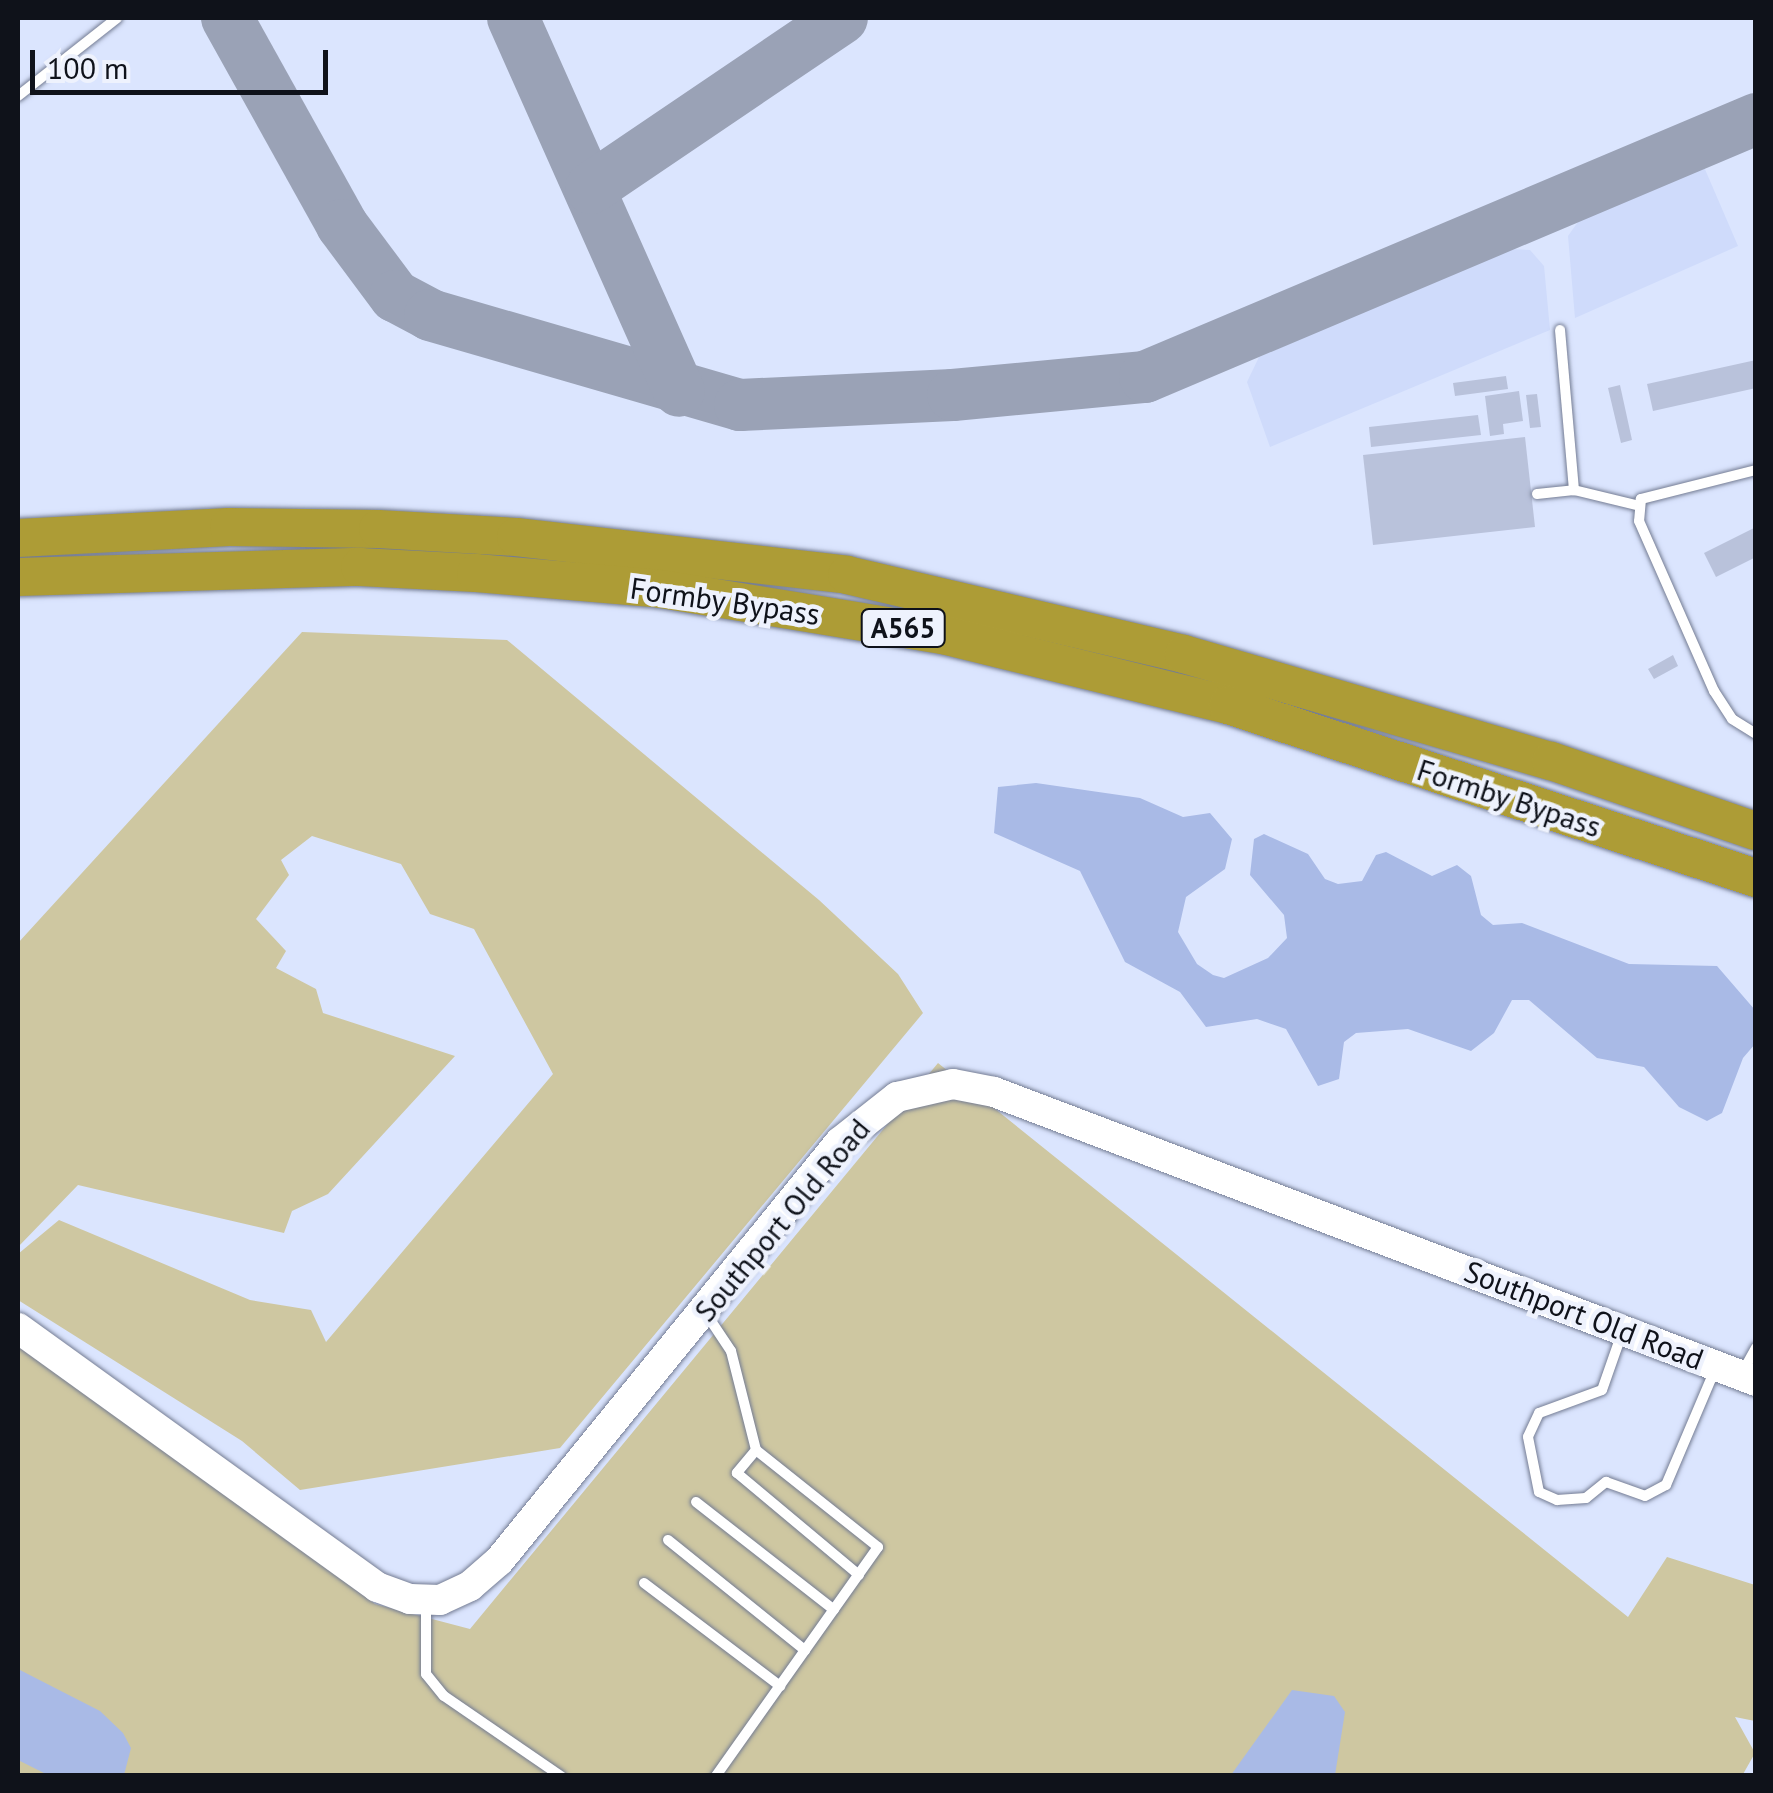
<!DOCTYPE html>
<style>
body{margin:0}
#map{position:relative;width:1773px;height:1793px;overflow:hidden;background:#dbe5fe;font-family:"PT Sans",sans-serif}
div>[style]{position:absolute}
.built>*{inset:0;background:#cfdbfb}
.green>*{inset:0;background:#cec7a1}
.water>*{inset:0;background:#a9bae6}
.taxiway>*{height:52px;margin:-26px;padding:0 26px;transform-origin:26px;border-radius:26px;background:#9aa2b6}
.building>*{inset:0;background:#b9c2db}
.roads{filter:drop-shadow(0 0 2px #747c93) drop-shadow(0 0 2px #747c93)}
.lane>*{height:10px;margin:-5px;padding:0 5px;transform-origin:5px;border-radius:5px;background:#fff}
.secondary>*{height:30px;margin:-15px;padding:0 15px;transform-origin:15px;border-radius:15px;background:#fff}
.highway>*{height:38px;margin:-19px;padding:0 19px;transform-origin:19px;border-radius:19px;background:#ad9c36}
span{translate:-50% -50%;white-space:nowrap;text-align:center;line-height:1.15;-webkit-text-stroke:9px #eef2fd;paint-order:stroke}
.shield-label span{padding:2px 8px;background:#eef2fd;border:2px solid;border-radius:8px;-webkit-text-stroke-width:0}
.shield-label{font-size:28px;color:#0f121a;font-weight:700}
.street-label{font-size:30px;color:#0f121a}
.frame{position:absolute;inset:0;border:20px solid #0f121a;pointer-events:none}
.scale{position:absolute;left:30px;top:50px;width:298px;height:45px;box-sizing:border-box;border:5px solid #0f121a;border-top:0;padding-left:12px;font-size:30px;line-height:35px;white-space:nowrap;color:#0f121a;-webkit-text-stroke:8px #eef2fd;paint-order:stroke}
</style>
<div id="map">
<div class="built">
<div style="clip-path:polygon(1704px 167px,1738px 246px,1575px 318px,1568px 236px,1580px 219px)"></div>
<div style="clip-path:polygon(1508px 249px,1530px 250px,1544px 266px,1550px 330px,1270px 447px,1247px 382px,1259px 357px)"></div>
</div>
<div class="green">
<div style="clip-path:polygon(302px 632px,507px 640px,819px 900px,898px 974px,923px 1013px,560px 1448px,300px 1490px,242px 1441px,18px 1300px,18px 1254px,59px 1220px,250px 1300px,311px 1310px,326px 1342px,553px 1074px,474px 929px,430px 914px,401px 864px,312px 836px,281px 860px,289px 875px,256px 919px,286px 951px,276px 968px,316px 989px,323px 1013px,455px 1056px,328px 1194px,292px 1211px,284px 1233px,78px 1185px,18px 1247px,18px 943px)"></div>
<div style="clip-path:polygon(938px 1063px,1628px 1617px,1667px 1557px,1755px 1585px,1755px 1721px,1735px 1717px,1755px 1753px,1742px 1776px,18px 1775px,18px 1323px,375px 1604px,470px 1629px)"></div>
</div>
<div class="water">
<div style="clip-path:polygon(1036px 783px,1140px 798px,1183px 817px,1210px 813px,1232px 839px,1225px 869px,1186px 897px,1178px 932px,1197px 964px,1213px 975px,1224px 978px,1268px 958px,1287px 938px,1284px 915px,1250px 875px,1254px 839px,1264px 834px,1308px 854px,1325px 879px,1338px 884px,1362px 881px,1376px 855px,1386px 852px,1432px 876px,1457px 865px,1471px 876px,1481px 915px,1493px 925px,1522px 923px,1629px 964px,1717px 966px,1755px 1010px,1755px 1044px,1743px 1058px,1722px 1113px,1707px 1121px,1679px 1107px,1644px 1067px,1597px 1058px,1529px 1000px,1512px 1000px,1494px 1033px,1471px 1051px,1408px 1029px,1356px 1033px,1344px 1042px,1339px 1079px,1318px 1086px,1286px 1029px,1257px 1019px,1206px 1027px,1180px 992px,1125px 962px,1080px 871px,994px 833px,998px 787px)"></div>
<div style="clip-path:polygon(18px 1669px,100px 1711px,123px 1733px,131px 1748px,124px 1775px,48px 1775px,18px 1760px)"></div>
<div style="clip-path:polygon(1292px 1690px,1334px 1696px,1345px 1712px,1335px 1775px,1231px 1775px)"></div>
</div>
<div class="taxiway">
<div style="left:227px;top:18px;width:237px;rotate:60.9deg"></div>
<div style="left:342px;top:225px;width:89px;rotate:53.3deg"></div>
<div style="left:395px;top:296px;width:40px;rotate:28deg"></div>
<div style="left:430px;top:315px;width:323px;rotate:16.2deg"></div>
<div style="left:740px;top:405px;width:213px;rotate:-2.7deg"></div>
<div style="left:953px;top:395px;width:193px;rotate:-5.4deg"></div>
<div style="left:1145px;top:377px;width:663px;rotate:-22.89deg"></div>
<div style="left:513px;top:18px;width:408px;rotate:66deg"></div>
<div style="left:591px;top:188px;width:303px;rotate:-34.1deg"></div>
</div>
<div class="building">
<div style="clip-path:polygon(1756px 360px,1756px 388px,1653px 411px,1647px 384px)"></div>
<div style="clip-path:polygon(1506px 376px,1508px 389px,1455px 396px,1453px 383px)"></div>
<div style="clip-path:polygon(1620px 385px,1632px 440px,1621px 443px,1608px 388px)"></div>
<div style="clip-path:polygon(1519px 391px,1523px 421px,1503px 424px,1504px 434px,1490px 436px,1485px 396px)"></div>
<div style="clip-path:polygon(1537px 394px,1541px 427px,1530px 428px,1526px 395px)"></div>
<div style="clip-path:polygon(1478px 415px,1481px 435px,1371px 447px,1369px 427px)"></div>
<div style="clip-path:polygon(1525px 437px,1535px 527px,1373px 545px,1363px 455px)"></div>
<div style="clip-path:polygon(1756px 527px,1756px 557px,1716px 577px,1704px 553px)"></div>
<div style="clip-path:polygon(1673px 655px,1678px 666px,1654px 679px,1648px 669px)"></div>
</div>
<div class="roads">
<div class="lane">
<div style="left:18px;top:96px;width:126px;rotate:-38.2deg"></div>
<div style="left:1560px;top:330px;width:161px;rotate:85deg"></div>
<div style="left:1574px;top:490px;width:68px;rotate:13.6deg"></div>
<div style="left:1756px;top:470px;width:119px;rotate:165.8deg"></div>
<div style="left:1641px;top:499px;width:22px;rotate:95deg"></div>
<div style="left:1639px;top:521px;width:186px;rotate:66.2deg"></div>
<div style="left:1714px;top:691px;width:33px;rotate:57deg"></div>
<div style="left:1732px;top:719px;width:28px;rotate:32deg"></div>
<div style="left:1537px;top:494px;width:37px;rotate:-6deg"></div>
<div style="left:705px;top:1312px;width:47px;rotate:56.3deg"></div>
<div style="left:731px;top:1351px;width:102px;rotate:75.8deg"></div>
<div style="left:756px;top:1450px;width:156px;rotate:38.5deg"></div>
<div style="left:878px;top:1547px;width:281px;rotate:125.3deg"></div>
<div style="left:1622px;top:1333px;width:60px;rotate:109.3deg"></div>
<div style="left:1602px;top:1390px;width:67px;rotate:159.9deg"></div>
<div style="left:1539px;top:1413px;width:26px;rotate:115deg"></div>
<div style="left:1528px;top:1437px;width:56px;rotate:78.7deg"></div>
<div style="left:1539px;top:1492px;width:20px;rotate:24deg"></div>
<div style="left:1557px;top:1500px;width:29px;rotate:-4deg"></div>
<div style="left:1586px;top:1498px;width:26px;rotate:-39deg"></div>
<div style="left:1606px;top:1482px;width:41px;rotate:19.7deg"></div>
<div style="left:1645px;top:1496px;width:24px;rotate:-28deg"></div>
<div style="left:1666px;top:1485px;width:123px;rotate:-67deg"></div>
<div style="left:1742px;top:1373px;width:29px;rotate:-61deg"></div>
<div style="left:756px;top:1450px;width:30px;rotate:130deg"></div>
<div style="left:737px;top:1473px;width:159px;rotate:39.9deg"></div>
<div style="left:696px;top:1502px;width:175px;rotate:38deg"></div>
<div style="left:668px;top:1540px;width:176px;rotate:38.8deg"></div>
<div style="left:644px;top:1583px;width:171px;rotate:37.1deg"></div>
<div style="left:426px;top:1602px;width:72px;rotate:90deg"></div>
<div style="left:426px;top:1674px;width:28px;rotate:51deg"></div>
<div style="left:444px;top:1696px;width:142px;rotate:34.4deg"></div>
</div>
<div class="secondary">
<div style="left:18px;top:1328px;width:443px;rotate:35.8deg"></div>
<div style="left:377px;top:1587px;width:35px;rotate:20deg"></div>
<div style="left:410px;top:1599px;width:30px;rotate:2deg"></div>
<div style="left:440px;top:1600px;width:33px;rotate:-25deg"></div>
<div style="left:470px;top:1586px;width:38px;rotate:-41deg"></div>
<div style="left:499px;top:1561px;width:540px;rotate:-50.86deg"></div>
<div style="left:840px;top:1142px;width:73px;rotate:-38.3deg"></div>
<div style="left:897px;top:1097px;width:57px;rotate:-13.1deg"></div>
<div style="left:953px;top:1084px;width:42px;rotate:11deg"></div>
<div style="left:994px;top:1092px;width:815px;rotate:20.77deg"></div>
</div>
<div class="highway">
<div style="left:18px;top:538px;width:211px;rotate:-3deg"></div>
<div style="left:229px;top:527px;width:149px;rotate:0.8deg"></div>
<div style="left:378px;top:529px;width:138px;rotate:3.3deg"></div>
<div style="left:516px;top:537px;width:333px;rotate:6.5deg"></div>
<div style="left:847px;top:575px;width:346px;rotate:13.2deg"></div>
<div style="left:1184px;top:654px;width:382px;rotate:16.3deg"></div>
<div style="left:1551px;top:761px;width:217px;rotate:18.9deg"></div>
<div style="left:18px;top:577px;width:342px;rotate:-1.7deg"></div>
<div style="left:360px;top:567px;width:116px;rotate:3deg"></div>
<div style="left:476px;top:573px;width:186px;rotate:4.9deg"></div>
<div style="left:661px;top:589px;width:286px;rotate:9.3deg"></div>
<div style="left:943px;top:635px;width:293px;rotate:13.8deg"></div>
<div style="left:1228px;top:705px;width:556px;rotate:18.14deg"></div>
</div>
</div>
<div class="shield-label">
<span style="left:903px;top:628px">A565</span>
</div>
<div class="street-label">
<span style="left:725px;top:601px;rotate:8deg">Formby Bypass</span>
<span style="left:1509px;top:798px;rotate:18deg">Formby Bypass</span>
<span style="left:782px;top:1220px;rotate:-50deg">Southport Old Road</span>
<span style="left:1584px;top:1315px;rotate:21deg">Southport Old Road</span>
</div>
<div class="frame"></div>
<div class="scale">100 m</div>
</div>
